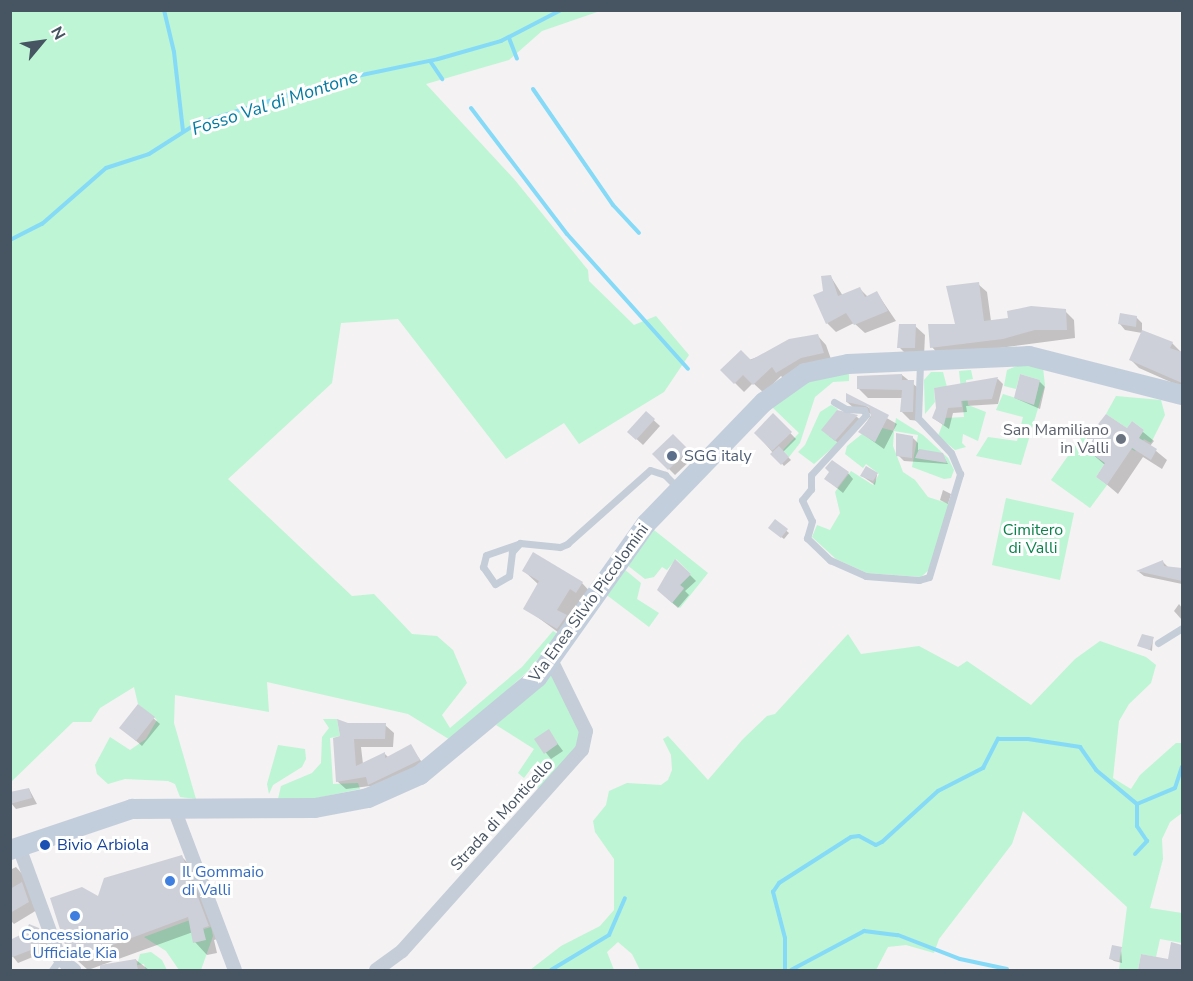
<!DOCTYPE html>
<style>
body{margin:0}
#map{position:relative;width:1193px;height:981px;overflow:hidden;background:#f4f2f2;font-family:"Nunito Sans",sans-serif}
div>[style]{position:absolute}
.green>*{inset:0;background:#bdf5d5}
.shadow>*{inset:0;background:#0003}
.stream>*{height:4px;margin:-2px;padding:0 2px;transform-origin:2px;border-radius:2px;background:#85daf7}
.building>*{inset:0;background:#cdd0d8}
.service>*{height:7px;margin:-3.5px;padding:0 3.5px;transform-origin:3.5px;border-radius:3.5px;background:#c4cdd8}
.minor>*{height:14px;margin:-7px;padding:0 7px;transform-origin:7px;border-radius:7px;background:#c4cdd8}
.secondary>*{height:20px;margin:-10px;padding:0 10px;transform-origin:10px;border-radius:10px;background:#c3cedc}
.dots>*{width:16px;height:16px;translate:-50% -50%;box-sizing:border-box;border:3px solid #fff;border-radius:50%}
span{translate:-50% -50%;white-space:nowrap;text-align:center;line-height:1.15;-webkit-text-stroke:6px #fff;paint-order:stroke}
.worship-label{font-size:16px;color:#5b616d}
.right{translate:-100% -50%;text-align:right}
.service-label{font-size:16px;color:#4e5e75}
.left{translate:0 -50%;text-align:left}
.park-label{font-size:16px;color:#0c824d}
.street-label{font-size:16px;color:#475462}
.transit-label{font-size:16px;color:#164399}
.shop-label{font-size:16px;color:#366cbe}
.water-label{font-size:18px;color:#037aa2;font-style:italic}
.frame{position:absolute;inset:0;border:12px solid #475462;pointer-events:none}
.north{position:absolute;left:12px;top:12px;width:60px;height:60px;-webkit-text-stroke:4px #fff;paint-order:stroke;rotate:61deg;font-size:16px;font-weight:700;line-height:24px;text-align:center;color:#475462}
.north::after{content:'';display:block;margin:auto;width:21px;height:27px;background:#475462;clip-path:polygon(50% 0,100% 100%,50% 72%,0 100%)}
</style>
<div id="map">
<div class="green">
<div style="clip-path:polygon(10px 11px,600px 11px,542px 31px,509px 60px,426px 84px,514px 179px,588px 270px,589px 281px,634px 325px,656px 316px,689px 355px,664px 392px,579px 444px,564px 423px,506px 459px,398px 319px,341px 323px,332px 383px,228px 479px,352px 596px,374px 594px,412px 634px,437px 636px,453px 650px,467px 683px,442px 715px,450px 728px,522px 667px,553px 631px,559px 635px,527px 672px,452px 741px,408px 714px,267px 682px,269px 712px,175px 695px,174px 723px,196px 799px,180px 797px,175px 784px,168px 781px,125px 779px,108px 784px,97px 774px,95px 765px,110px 737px,130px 750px,146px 739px,157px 720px,138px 704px,134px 687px,100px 708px,91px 722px,73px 722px,11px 782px)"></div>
<div style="clip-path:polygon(1019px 365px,1043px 368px,1045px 385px,1021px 465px,976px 456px,988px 437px,1017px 441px,1023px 417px,996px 410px,1003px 394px,1034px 404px,1040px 380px,1020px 374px,1016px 389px,1004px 386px,1007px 370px)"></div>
<div style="clip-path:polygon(971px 370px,973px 379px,966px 380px,968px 405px,986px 412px,978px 441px,963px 434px,962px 443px,966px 447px,955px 450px,938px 436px,945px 418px,964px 417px,959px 371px)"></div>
<div style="clip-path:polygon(849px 371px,849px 381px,833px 382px,815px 397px,800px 443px,789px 457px,783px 450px,799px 433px,772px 407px,809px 381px)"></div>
<div style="clip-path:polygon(931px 372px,943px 372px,947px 387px,934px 388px,935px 402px,925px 414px,924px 380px)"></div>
<div style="clip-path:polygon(1116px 396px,1161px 400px,1165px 415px,1151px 443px,1144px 439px,1135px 451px,1131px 449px,1144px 430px,1132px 421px,1127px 428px,1106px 414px)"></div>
<div style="clip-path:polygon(831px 405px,838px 409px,822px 430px,838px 443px,814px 464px,798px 452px,805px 445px,820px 412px)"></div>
<div style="clip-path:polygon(896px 418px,923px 435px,948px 458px,954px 470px,951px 478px,944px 479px,912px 467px,918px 435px,894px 431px,893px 446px,903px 472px,915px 480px,928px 497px,950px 504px,930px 569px,921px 577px,867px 573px,836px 559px,812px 537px,817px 525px,830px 530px,840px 513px,835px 492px,851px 471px,873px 485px,879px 474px,866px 464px,863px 468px,845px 454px,847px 446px,862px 434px,875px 442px,882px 428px,894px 431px)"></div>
<div style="clip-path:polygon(1087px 429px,1090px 432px,1081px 446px,1105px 463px,1096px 477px,1107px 485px,1090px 508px,1051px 480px)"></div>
<div style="clip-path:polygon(1006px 498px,1074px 513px,1060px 580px,992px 565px)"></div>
<div style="clip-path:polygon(654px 530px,708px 573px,680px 608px,672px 603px,684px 589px,680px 585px,691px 574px,676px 559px,667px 570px,662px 567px,654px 577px,645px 579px,627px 565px)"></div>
<div style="clip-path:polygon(624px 569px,641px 583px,637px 599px,659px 613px,649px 627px,604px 593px)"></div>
<div style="clip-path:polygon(848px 634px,861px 654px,919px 646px,958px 667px,967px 661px,1031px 705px,1075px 659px,1100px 641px,1146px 657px,1156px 665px,1151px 683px,1129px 704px,1119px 721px,1113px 778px,1131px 789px,1140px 775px,1176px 743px,1182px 743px,1182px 813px,1170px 822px,1162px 839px,1163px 859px,1150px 908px,1182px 913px,1182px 943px,1160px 939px,1156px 957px,1141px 954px,1138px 970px,1119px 970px,1127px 907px,1023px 811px,1012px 844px,939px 939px,934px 953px,906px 945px,888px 947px,876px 970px,640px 970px,632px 954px,618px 942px,607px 952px,614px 970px,530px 970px,561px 946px,600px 926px,614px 910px,614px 859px,595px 832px,593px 821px,606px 805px,609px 791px,627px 783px,661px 785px,668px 780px,672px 770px,671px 755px,663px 739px,668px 736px,708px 780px,743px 739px,767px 716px,775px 714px)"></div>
<div style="clip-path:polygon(553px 671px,584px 740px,539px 793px,537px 786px,546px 776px,533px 766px,524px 778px,518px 773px,534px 749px,496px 725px)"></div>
<div style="clip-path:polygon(323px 719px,337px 719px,340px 736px,330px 738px,333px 784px,358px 783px,360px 789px,307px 800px,278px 799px,281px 786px,312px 773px,321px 763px,322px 737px,329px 728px)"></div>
<div style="clip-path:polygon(278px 745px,305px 749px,306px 759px,302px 767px,273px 785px,269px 794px,267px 784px)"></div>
<div style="clip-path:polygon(190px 920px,194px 932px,211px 927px,213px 936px,201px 970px,179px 970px,166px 951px,144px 937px)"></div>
<div style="clip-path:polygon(151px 952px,162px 960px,167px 970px,146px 970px,144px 964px,137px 965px,140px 954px)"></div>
</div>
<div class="shadow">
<div style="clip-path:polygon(831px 277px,843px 296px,860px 289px,868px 297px,877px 293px,896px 321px,865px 333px,854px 323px,836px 332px,827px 323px,825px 292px)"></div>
<div style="clip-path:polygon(978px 284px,987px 292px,991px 321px,1065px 311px,1074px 320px,1075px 338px,940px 356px,932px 347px,956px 326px)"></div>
<div style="clip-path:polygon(1136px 317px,1142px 323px,1142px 331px,1172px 343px,1182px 353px,1182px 387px,1139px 368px,1131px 360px,1142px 333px,1125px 330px,1120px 324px)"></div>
<div style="clip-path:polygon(915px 326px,925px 335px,924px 356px,908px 356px,899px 347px)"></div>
<div style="clip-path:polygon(817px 335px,826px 345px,832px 362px,786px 381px,781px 376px,764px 393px,753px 383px,744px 392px,722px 370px)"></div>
<div style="clip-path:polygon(902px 375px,922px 391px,921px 421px,910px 420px,901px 411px,902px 398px,868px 398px,859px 389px)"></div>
<div style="clip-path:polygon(998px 379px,1003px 384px,998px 404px,966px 406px,967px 412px,953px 413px,949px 429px,933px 418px,937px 408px,936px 389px)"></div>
<div style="clip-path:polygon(1039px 381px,1045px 387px,1040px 409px,1015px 398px)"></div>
<div style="clip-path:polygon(847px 395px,897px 424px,884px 449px,860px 432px,872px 414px,856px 410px,847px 402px)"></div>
<div style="clip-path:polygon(838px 412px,857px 417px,863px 422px,841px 445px,829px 436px)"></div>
<div style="clip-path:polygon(646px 413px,660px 426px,643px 445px,629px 432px)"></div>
<div style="clip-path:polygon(773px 415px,796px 439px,783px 452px,791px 460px,784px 466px,756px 433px)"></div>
<div style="clip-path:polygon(1132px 423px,1154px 441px,1150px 446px,1167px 460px,1162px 469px,1143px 457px,1118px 494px,1098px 477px,1105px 465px,1083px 446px,1127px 430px)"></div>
<div style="clip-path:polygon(673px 436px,694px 457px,675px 475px,654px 454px)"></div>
<div style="clip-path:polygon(912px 437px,918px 443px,918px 450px,942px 454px,948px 464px,904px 461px,898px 455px)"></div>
<div style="clip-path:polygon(848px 473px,853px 479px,843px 493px,826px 479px)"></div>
<div style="clip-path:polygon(877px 475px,875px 485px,862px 476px)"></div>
<div style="clip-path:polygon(943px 490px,951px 494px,948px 504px,940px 500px)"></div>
<div style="clip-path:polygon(775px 521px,789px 533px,784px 539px,770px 528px)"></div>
<div style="clip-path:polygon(676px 561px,696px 581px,685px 591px,689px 595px,678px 608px,665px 596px)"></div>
<div style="clip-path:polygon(1163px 562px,1169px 568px,1182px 570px,1182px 584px,1144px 576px,1139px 572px)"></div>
<div style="clip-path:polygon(524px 571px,582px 583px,594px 596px,570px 641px,525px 608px,539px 585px)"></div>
<div style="clip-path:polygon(1179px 604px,1182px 608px,1182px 620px,1174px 611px)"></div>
<div style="clip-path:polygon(1153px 638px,1152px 651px,1139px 645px)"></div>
<div style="clip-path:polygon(139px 706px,160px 724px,142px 746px,127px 733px)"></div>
<div style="clip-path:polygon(348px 725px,385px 725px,394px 733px,393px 747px,361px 747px,363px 764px,385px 754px,389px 758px,410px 746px,427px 769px,377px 793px,370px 786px,346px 789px,337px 781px,342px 737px)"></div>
<div style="clip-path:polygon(548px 731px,563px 751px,551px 759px,536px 740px)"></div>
<div style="clip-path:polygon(29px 789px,37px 804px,16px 809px,11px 803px)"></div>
<div style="clip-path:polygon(181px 856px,194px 869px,220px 938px,214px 940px,217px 953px,207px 955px,195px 942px,193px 932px,88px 970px,69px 953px,99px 898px)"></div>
<div style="clip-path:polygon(16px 867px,24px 876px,37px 910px,14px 924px,10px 920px,10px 870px)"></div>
<div style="clip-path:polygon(38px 929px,48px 944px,45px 952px,18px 963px,10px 953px,27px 933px)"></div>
<div style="clip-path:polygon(1172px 944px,1182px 946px,1182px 970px,1139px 970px,1142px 956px,1169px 960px)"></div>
<div style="clip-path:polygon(1121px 948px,1122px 963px,1114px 961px,1111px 959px)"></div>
<div style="clip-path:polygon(136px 960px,149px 970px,119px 970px,118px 963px)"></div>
</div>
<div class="stream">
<div style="left:164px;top:10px;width:43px;rotate:76.6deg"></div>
<div style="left:174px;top:52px;width:80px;rotate:83.5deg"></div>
<div style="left:509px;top:38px;width:22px;rotate:69deg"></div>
<div style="left:430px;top:61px;width:22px;rotate:56deg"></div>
<div style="left:533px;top:89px;width:141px;rotate:55.4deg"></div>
<div style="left:613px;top:205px;width:38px;rotate:47deg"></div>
<div style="left:471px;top:108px;width:158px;rotate:52.7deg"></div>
<div style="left:567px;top:234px;width:181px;rotate:48.1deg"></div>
<div style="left:10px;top:240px;width:36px;rotate:-27deg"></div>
<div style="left:42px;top:224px;width:85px;rotate:-41.2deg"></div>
<div style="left:106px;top:168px;width:45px;rotate:-18deg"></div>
<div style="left:149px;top:154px;width:56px;rotate:-32.6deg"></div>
<div style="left:196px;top:124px;width:144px;rotate:-17.4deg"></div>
<div style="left:333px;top:81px;width:107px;rotate:-11.8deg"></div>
<div style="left:438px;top:59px;width:66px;rotate:-15.9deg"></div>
<div style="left:501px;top:41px;width:68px;rotate:-27.3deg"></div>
<div style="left:1135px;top:854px;width:18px;rotate:-47deg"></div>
<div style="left:1147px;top:841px;width:18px;rotate:-124deg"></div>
<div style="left:1137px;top:826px;width:22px;rotate:-90deg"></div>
<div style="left:551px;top:970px;width:68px;rotate:-31.1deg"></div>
<div style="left:609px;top:935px;width:40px;rotate:-66.6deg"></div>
<div style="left:785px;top:970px;width:32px;rotate:-90deg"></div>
<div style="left:785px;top:938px;width:48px;rotate:-104.6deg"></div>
<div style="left:773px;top:892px;width:11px;rotate:-56deg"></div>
<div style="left:779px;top:883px;width:85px;rotate:-32.6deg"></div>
<div style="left:851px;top:837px;width:8px;rotate:-7deg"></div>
<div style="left:859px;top:836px;width:19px;rotate:28deg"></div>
<div style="left:876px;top:845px;width:7px;rotate:-27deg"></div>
<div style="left:882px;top:842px;width:76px;rotate:-42.3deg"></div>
<div style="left:938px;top:791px;width:51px;rotate:-27.1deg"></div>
<div style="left:983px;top:768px;width:33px;rotate:-63deg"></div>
<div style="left:998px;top:739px;width:30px"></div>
<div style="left:1028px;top:739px;width:53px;rotate:8.7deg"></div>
<div style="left:1080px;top:747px;width:28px;rotate:55deg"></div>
<div style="left:1096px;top:770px;width:53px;rotate:39.7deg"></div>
<div style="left:1137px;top:804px;width:41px;rotate:-22.8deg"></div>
<div style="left:1175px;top:788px;width:22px;rotate:-72deg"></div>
<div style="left:791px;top:970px;width:83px;rotate:-28.1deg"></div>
<div style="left:864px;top:931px;width:34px;rotate:7deg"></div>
<div style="left:898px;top:935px;width:66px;rotate:21.2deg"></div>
<div style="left:960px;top:959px;width:48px;rotate:12deg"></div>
</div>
<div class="building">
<div style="clip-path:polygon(831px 275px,838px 296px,860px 287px,865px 297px,877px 291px,888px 311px,854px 325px,846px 313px,826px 324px,813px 295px,823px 291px,821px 276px)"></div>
<div style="clip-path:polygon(979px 282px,984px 321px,1008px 318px,1007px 311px,1031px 306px,1066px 309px,1067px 330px,1035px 330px,1003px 339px,930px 348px,928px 324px,955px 324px,946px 286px)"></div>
<div style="clip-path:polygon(1120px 313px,1137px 316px,1136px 327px,1118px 324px)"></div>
<div style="clip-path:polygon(899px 324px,916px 324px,915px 348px,897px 348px)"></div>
<div style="clip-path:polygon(1142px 330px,1173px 342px,1170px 348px,1182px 352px,1182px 383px,1129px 360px)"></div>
<div style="clip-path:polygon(818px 334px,824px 353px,801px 358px,776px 373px,772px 367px,753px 385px,743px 375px,734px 384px,720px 370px,741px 350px,751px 360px,789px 339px)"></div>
<div style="clip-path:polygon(902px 374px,902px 380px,914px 380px,913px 412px,900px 412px,902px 390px,857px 389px,857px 376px)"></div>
<div style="clip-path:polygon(1020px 374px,1040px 380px,1034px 405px,1014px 398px)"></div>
<div style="clip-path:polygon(998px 377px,992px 399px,961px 401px,962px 407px,948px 408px,944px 425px,932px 418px,936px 408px,934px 388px)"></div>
<div style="clip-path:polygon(846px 393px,889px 415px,875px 442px,858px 432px,871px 417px,869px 407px,846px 402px)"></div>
<div style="clip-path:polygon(837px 410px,858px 415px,835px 441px,821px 430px)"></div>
<div style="clip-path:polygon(646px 411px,655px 419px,636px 440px,627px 432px)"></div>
<div style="clip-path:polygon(773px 413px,792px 432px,772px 451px,754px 433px)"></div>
<div style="clip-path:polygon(1106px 414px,1127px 428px,1132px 421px,1144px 430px,1139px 438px,1157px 449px,1151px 460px,1132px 448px,1107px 485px,1096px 477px,1105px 463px,1081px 446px)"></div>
<div style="clip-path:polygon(896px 433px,913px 436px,912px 458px,896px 456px)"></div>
<div style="clip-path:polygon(673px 434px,689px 450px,668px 470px,652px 454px)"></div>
<div style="clip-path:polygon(779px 446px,789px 457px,781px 465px,770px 454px)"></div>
<div style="clip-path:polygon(919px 449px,943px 453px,947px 463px,915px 458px)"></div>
<div style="clip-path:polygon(832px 460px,849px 472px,837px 488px,824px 479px,829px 472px,825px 468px)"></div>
<div style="clip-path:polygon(866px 466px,878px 473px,873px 481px,860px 476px)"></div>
<div style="clip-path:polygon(775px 519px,788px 529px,781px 538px,768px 528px)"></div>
<div style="clip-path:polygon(533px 552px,583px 582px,576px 593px,570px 589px,557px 610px,567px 615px,557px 629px,523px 609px,539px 581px,522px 571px)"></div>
<div style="clip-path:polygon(675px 559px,691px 574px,680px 585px,684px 588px,672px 603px,657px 590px)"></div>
<div style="clip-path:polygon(1163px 560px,1164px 566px,1182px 568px,1182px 581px,1136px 571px)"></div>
<div style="clip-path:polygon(1142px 634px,1154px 637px,1150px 650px,1137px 646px)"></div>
<div style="clip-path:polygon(138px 704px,155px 717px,136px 741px,119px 728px)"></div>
<div style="clip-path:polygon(337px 719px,348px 723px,386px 723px,385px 739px,354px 739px,356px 766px,385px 752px,385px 758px,411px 744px,420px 760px,368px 785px,366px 777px,336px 782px,333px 738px,340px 736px)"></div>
<div style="clip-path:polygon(549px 729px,558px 744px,544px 754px,534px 739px)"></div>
<div style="clip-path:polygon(29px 788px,32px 798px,10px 804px,10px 792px)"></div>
<div style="clip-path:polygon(182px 855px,209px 926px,203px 928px,206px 940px,193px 943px,188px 917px,75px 959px,68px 954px,50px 898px,82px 887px,98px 896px,104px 878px)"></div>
<div style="clip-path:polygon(22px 882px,29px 902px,10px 913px,10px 889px)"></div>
<div style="clip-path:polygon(29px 924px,39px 928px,43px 937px,39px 947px,10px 958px,10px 940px,26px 932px)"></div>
<div style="clip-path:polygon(1171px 942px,1182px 945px,1182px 970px,1138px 970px,1141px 954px,1168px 959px)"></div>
<div style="clip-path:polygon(1112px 945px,1122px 947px,1119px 961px,1109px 959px)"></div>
<div style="clip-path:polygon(136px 959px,138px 970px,100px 970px,100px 965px)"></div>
</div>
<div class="service">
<div style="left:834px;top:402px;width:14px;rotate:30deg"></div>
<div style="left:846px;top:409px;width:18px;rotate:3deg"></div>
<div style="left:864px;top:410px;width:5px;rotate:68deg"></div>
<div style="left:866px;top:415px;width:81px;rotate:132.5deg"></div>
<div style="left:811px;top:475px;width:14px;rotate:90deg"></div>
<div style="left:811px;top:489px;width:14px;rotate:129deg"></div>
<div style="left:802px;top:500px;width:23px;rotate:65deg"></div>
<div style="left:812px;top:521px;width:18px;rotate:106deg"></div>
<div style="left:807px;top:538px;width:32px;rotate:44deg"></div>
<div style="left:830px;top:560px;width:39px;rotate:24deg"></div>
<div style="left:866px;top:576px;width:53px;rotate:4.3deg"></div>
<div style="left:919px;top:580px;width:10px;rotate:-17deg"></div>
<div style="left:929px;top:577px;width:108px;rotate:-73.2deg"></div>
<div style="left:960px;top:474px;width:23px;rotate:-113deg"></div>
<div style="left:951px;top:453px;width:48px;rotate:-133.3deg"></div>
<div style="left:918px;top:418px;width:55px;rotate:-87.9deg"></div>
<div style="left:520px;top:543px;width:12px;rotate:132deg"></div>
<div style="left:512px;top:552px;width:24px;rotate:97deg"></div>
<div style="left:509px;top:576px;width:16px;rotate:150deg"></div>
<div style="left:495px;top:584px;width:21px;rotate:-125deg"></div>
<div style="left:483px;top:567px;width:12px;rotate:-76deg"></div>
<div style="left:486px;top:555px;width:36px;rotate:-19deg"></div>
<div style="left:520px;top:543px;width:40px;rotate:5.7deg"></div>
<div style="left:560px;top:547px;width:8px;rotate:-23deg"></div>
<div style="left:567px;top:544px;width:111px;rotate:-41.7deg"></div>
<div style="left:650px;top:470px;width:16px;rotate:18deg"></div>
<div style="left:665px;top:475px;width:18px;rotate:45deg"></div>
<div style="left:1158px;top:643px;width:28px;rotate:-32deg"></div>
<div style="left:52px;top:970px;width:14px;rotate:-54deg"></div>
</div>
<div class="minor">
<div style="left:173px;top:806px;width:175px;rotate:69.3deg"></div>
<div style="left:19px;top:847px;width:119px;rotate:69.9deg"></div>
<div style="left:60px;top:959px;width:18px;rotate:38deg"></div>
<div style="left:376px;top:970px;width:32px;rotate:-36deg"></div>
<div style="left:402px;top:951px;width:270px;rotate:-48.2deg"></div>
<div style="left:582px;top:750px;width:19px;rotate:-78deg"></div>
<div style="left:586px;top:731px;width:79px;rotate:-116.2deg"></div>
</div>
<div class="secondary">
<div style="left:10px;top:850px;width:129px;rotate:-18.6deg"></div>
<div style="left:132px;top:809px;width:183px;rotate:-0.3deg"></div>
<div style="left:315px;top:808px;width:54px;rotate:-10.7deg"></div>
<div style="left:368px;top:798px;width:57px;rotate:-23.9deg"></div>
<div style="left:420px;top:775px;width:152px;rotate:-39.7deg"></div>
<div style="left:537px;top:678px;width:189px;rotate:-54.7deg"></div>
<div style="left:646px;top:524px;width:170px;rotate:-46deg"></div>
<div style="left:764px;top:402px;width:50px;rotate:-35.3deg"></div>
<div style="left:805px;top:373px;width:44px;rotate:-11.8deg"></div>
<div style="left:848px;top:364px;width:181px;rotate:-2.5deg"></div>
<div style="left:1029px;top:356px;width:158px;rotate:14.3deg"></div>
</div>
<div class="dots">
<div style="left:1121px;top:439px;background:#6b7280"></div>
<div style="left:672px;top:456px;background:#5c6f8a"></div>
<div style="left:45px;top:845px;background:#1a4fb4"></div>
<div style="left:170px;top:881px;background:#3f7fe0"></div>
<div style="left:75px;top:916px;background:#3f7fe0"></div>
</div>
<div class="worship-label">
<span class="right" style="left:1109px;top:439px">San Mamiliano<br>in Valli</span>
</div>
<div class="service-label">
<span class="left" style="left:684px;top:456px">SGG italy</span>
</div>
<div class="park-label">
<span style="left:1033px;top:539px">Cimitero<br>di Valli</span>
</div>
<div class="street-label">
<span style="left:589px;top:603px;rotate:-54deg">Via Enea Silvio Piccolomini</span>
<span style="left:502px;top:815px;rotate:-48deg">Strada di Monticello</span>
</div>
<div class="transit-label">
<span class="left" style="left:57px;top:845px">Bivio Arbiola</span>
</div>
<div class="shop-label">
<span class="left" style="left:182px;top:881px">Il Gommaio<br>di Valli</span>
<span style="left:75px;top:944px">Concessionario<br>Ufficiale Kia</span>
</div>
<div class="water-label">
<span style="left:275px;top:103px;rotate:-18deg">Fosso Val di Montone</span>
</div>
<div class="frame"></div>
<div class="north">N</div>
</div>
